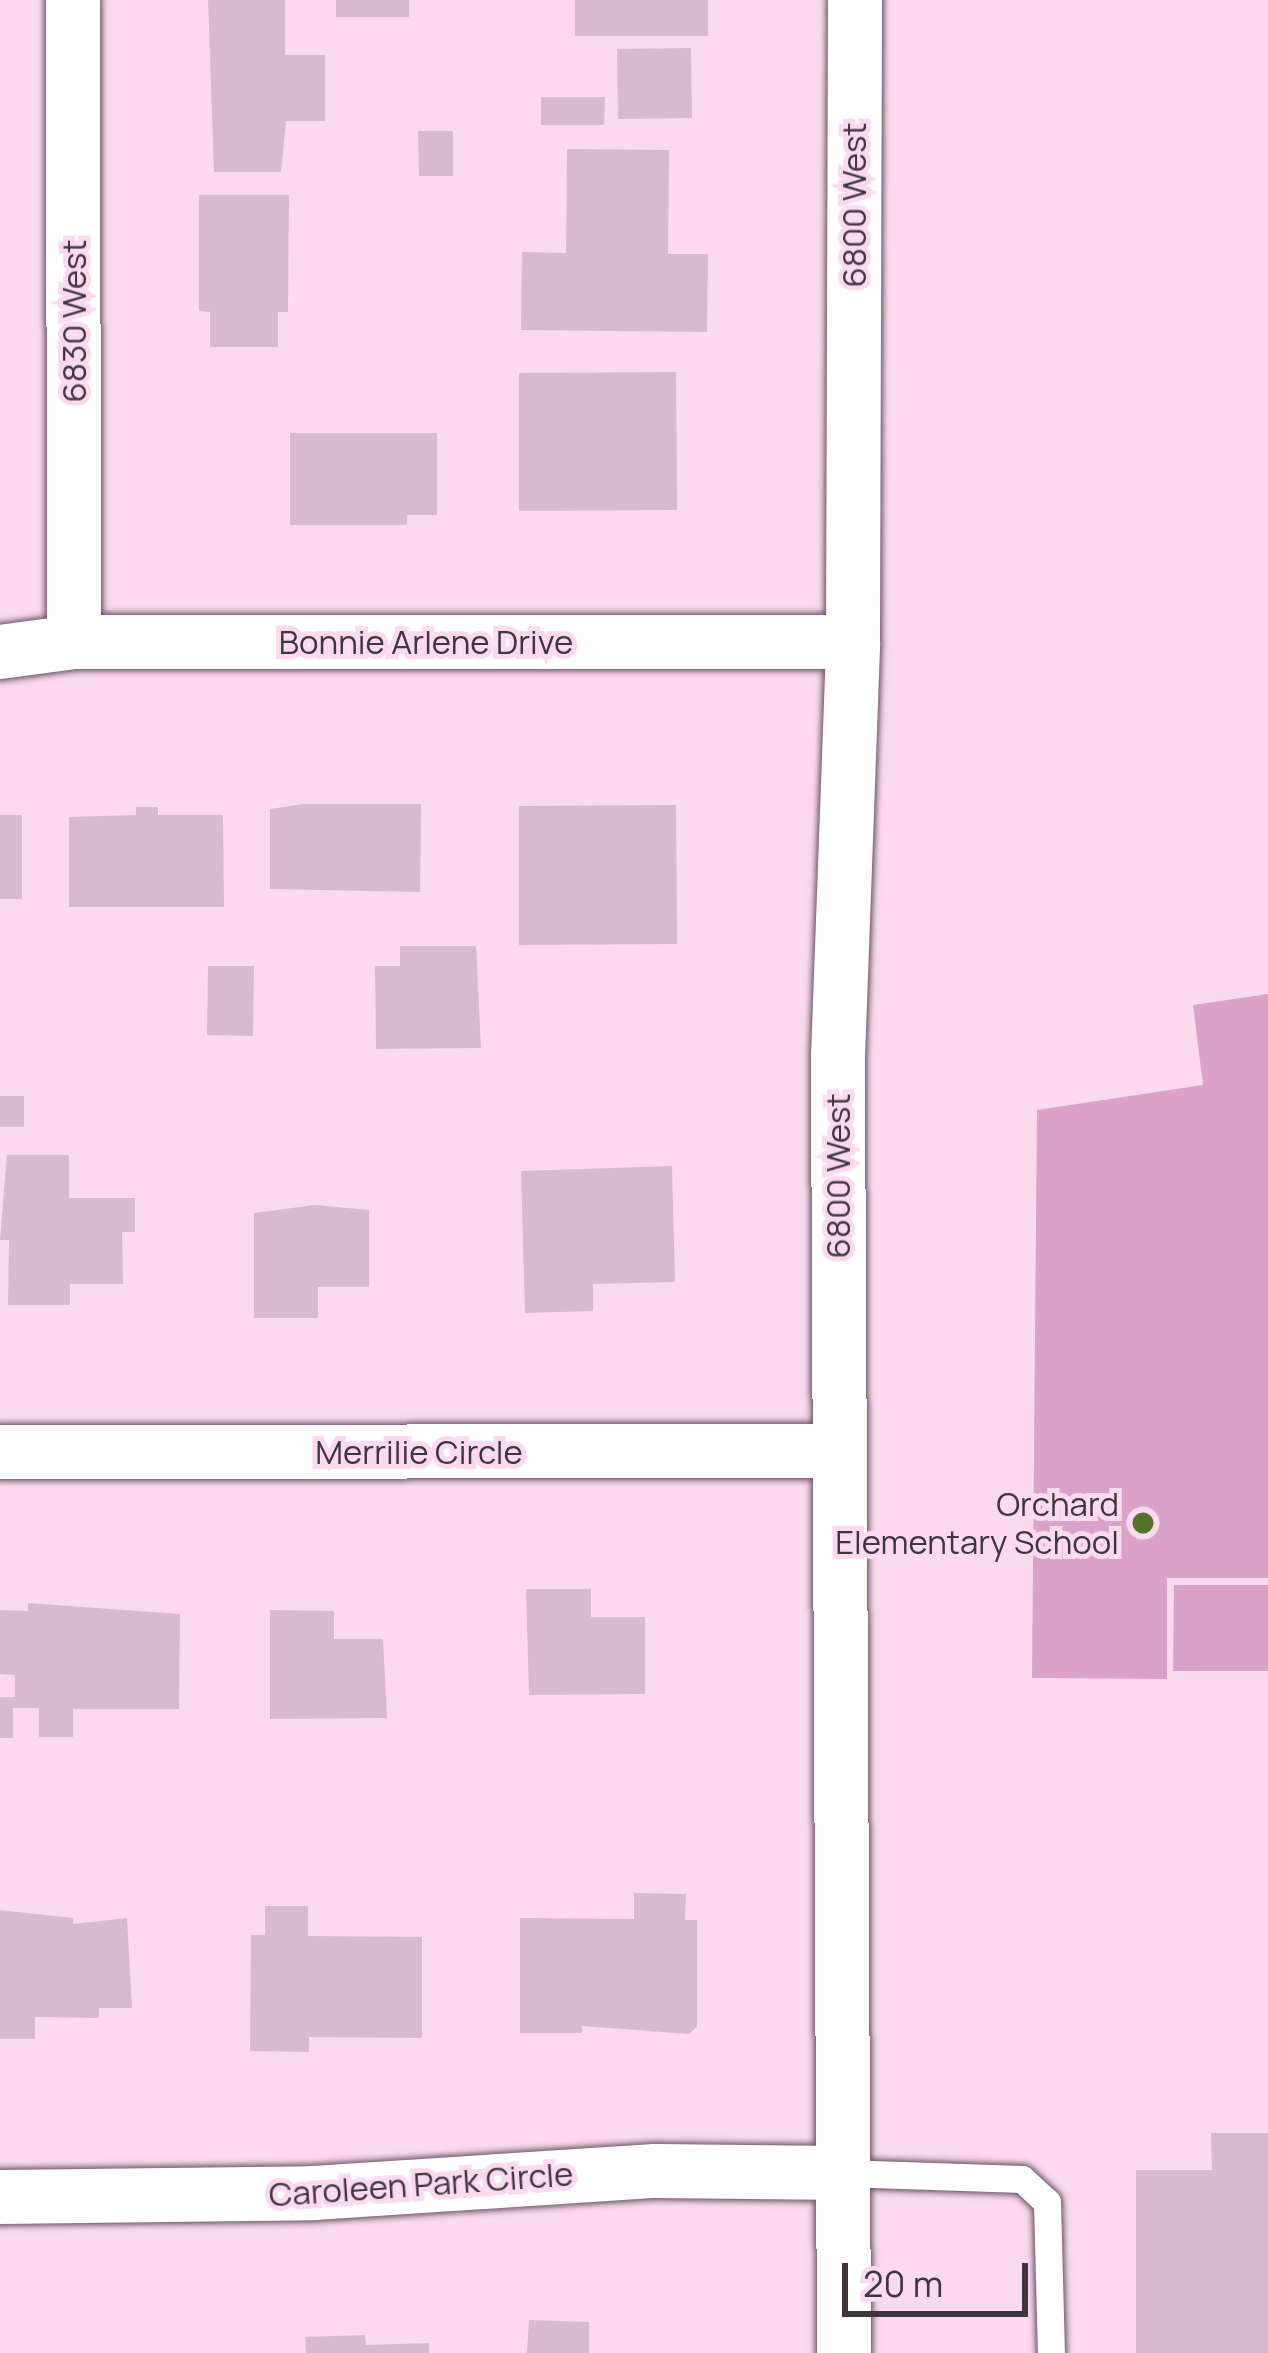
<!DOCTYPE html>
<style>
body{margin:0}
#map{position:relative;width:1268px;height:2353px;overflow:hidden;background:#fbdaef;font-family:Manrope,sans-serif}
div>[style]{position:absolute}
.green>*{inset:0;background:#daa2c9}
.building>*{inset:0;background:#d8b9ce}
.roads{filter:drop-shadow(0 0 3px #6d5265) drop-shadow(0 0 3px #6d5265)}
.lane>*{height:27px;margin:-13.5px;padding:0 13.5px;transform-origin:13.5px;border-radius:13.5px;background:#fff}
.street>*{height:54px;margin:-27px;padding:0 27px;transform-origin:27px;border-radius:27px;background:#fff}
.dots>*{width:33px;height:33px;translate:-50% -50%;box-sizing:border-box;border:6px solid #fbdaef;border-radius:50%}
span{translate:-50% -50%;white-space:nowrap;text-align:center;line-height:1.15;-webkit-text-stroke:10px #fbdaef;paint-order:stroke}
.street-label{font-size:33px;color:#41353d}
.poi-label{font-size:33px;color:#41353d}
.right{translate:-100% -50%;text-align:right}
.scale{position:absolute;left:842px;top:2263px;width:186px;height:54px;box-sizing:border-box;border:6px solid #41353d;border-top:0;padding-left:15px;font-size:36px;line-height:42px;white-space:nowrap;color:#41353d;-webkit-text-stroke:9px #fbdaef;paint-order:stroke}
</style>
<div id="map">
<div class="green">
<div style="clip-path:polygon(1268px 994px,1268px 1578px,1167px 1578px,1167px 1679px,1032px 1678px,1037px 1110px,1203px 1085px,1193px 1005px)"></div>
<div style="clip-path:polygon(1174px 1585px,1268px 1585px,1268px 1671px,1173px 1671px)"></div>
</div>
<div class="building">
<div style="clip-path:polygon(208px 0,285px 0,285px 55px,325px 55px,325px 121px,286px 121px,281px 172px,214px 172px)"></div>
<div style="clip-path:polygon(336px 0,409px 0,409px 17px,336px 17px)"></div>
<div style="clip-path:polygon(575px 0,708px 0,708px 36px,575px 36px)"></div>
<div style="clip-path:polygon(691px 48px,692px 118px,618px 119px,617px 49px)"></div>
<div style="clip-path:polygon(541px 97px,605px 97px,604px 125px,541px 125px)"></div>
<div style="clip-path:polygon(418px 131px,453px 131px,453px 176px,419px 176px)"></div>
<div style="clip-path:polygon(567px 149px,669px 150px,668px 254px,708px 254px,707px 332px,521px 330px,522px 252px,566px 253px)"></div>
<div style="clip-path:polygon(199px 195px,289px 195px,288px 312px,278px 312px,278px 347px,210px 347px,210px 312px,199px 311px)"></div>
<div style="clip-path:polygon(676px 372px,677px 510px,519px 511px,519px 373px)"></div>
<div style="clip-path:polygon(290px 433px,437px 433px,437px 515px,407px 515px,407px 525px,290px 525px)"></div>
<div style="clip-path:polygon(304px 804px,421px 804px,420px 892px,270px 889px,270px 809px)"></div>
<div style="clip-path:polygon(676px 805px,677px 944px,519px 945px,519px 806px)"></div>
<div style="clip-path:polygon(136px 807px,158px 807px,158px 815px,223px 815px,224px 907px,69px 907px,69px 817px,136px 815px)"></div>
<div style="clip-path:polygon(0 815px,22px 815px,22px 899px,0 899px)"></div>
<div style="clip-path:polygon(400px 946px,476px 946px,481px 1048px,376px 1049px,375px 966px,400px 966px)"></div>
<div style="clip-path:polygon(208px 966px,254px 966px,253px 1036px,207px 1035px)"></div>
<div style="clip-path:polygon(0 1096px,24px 1096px,24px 1127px,0 1127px)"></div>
<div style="clip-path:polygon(7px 1155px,69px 1155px,69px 1198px,135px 1198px,135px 1232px,122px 1232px,123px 1284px,70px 1284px,70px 1305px,8px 1305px,9px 1240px,0 1240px)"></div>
<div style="clip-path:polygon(672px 1166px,675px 1282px,593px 1284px,593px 1311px,525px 1313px,521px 1171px)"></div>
<div style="clip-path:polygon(315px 1205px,369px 1210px,369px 1287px,318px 1287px,318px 1318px,254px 1318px,254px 1213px)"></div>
<div style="clip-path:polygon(526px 1589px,591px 1589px,591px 1617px,645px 1617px,645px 1694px,529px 1695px)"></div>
<div style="clip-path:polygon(28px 1603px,180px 1614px,179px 1709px,73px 1709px,73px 1737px,39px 1737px,39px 1708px,13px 1708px,13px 1738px,0 1738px,0 1697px,15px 1697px,15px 1675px,0 1674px,0 1610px,28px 1611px)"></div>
<div style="clip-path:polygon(270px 1610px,334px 1611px,334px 1639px,383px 1639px,387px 1718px,270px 1719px)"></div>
<div style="clip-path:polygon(634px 1893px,686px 1894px,685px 1920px,697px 1920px,697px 2027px,689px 2034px,582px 2026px,582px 2033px,520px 2033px,520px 1918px,634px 1919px)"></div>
<div style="clip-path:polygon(265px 1906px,308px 1906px,308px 1936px,422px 1937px,422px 2038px,309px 2037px,309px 2052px,250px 2051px,251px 1935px,265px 1935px)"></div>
<div style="clip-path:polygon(0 1910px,73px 1918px,73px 1924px,127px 1918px,132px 2008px,99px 2008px,99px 2018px,35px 2017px,35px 2039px,0 2039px)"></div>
<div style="clip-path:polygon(1211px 2133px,1268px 2133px,1268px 2353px,1136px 2353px,1136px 2170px,1212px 2170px)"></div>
<div style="clip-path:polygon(529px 2320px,589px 2322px,589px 2353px,527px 2353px)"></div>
<div style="clip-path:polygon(365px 2335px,366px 2345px,429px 2343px,429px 2353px,306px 2353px,305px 2337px)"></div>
</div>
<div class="roads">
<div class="lane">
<div style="left:842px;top:2173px;width:180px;rotate:1.9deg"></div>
<div style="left:1022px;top:2179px;width:34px;rotate:43deg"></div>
<div style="left:1047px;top:2202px;width:151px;rotate:88.5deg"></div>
</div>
<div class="street">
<div style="left:73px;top:0;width:642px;rotate:89.91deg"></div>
<div style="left:0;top:652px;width:75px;rotate:-7.7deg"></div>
<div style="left:74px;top:642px;width:779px"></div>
<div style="left:0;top:1452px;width:838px;rotate:-0.07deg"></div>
<div style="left:0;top:2197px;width:314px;rotate:-0.7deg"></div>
<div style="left:314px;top:2193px;width:342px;rotate:-3.7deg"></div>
<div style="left:655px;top:2171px;width:187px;rotate:0.6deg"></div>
<div style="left:844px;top:2353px;width:1296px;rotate:-90.27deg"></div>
<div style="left:838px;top:1057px;width:415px;rotate:-87.9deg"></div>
<div style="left:853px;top:642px;width:642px;rotate:-89.82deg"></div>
</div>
</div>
<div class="dots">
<div style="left:1143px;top:1523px;background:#547228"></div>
</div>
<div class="street-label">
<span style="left:854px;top:205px;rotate:-90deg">6800 West</span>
<span style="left:74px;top:321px;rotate:-90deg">6830 West</span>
<span style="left:426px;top:642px">Bonnie Arlene Drive</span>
<span style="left:838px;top:1176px;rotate:-90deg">6800 West</span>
<span style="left:419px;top:1452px">Merrilie Circle</span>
<span style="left:421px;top:2184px;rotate:-4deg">Caroleen Park Circle</span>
</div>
<div class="poi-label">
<span class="right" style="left:1119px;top:1523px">Orchard<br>Elementary School</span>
</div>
<div class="scale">20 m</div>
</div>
